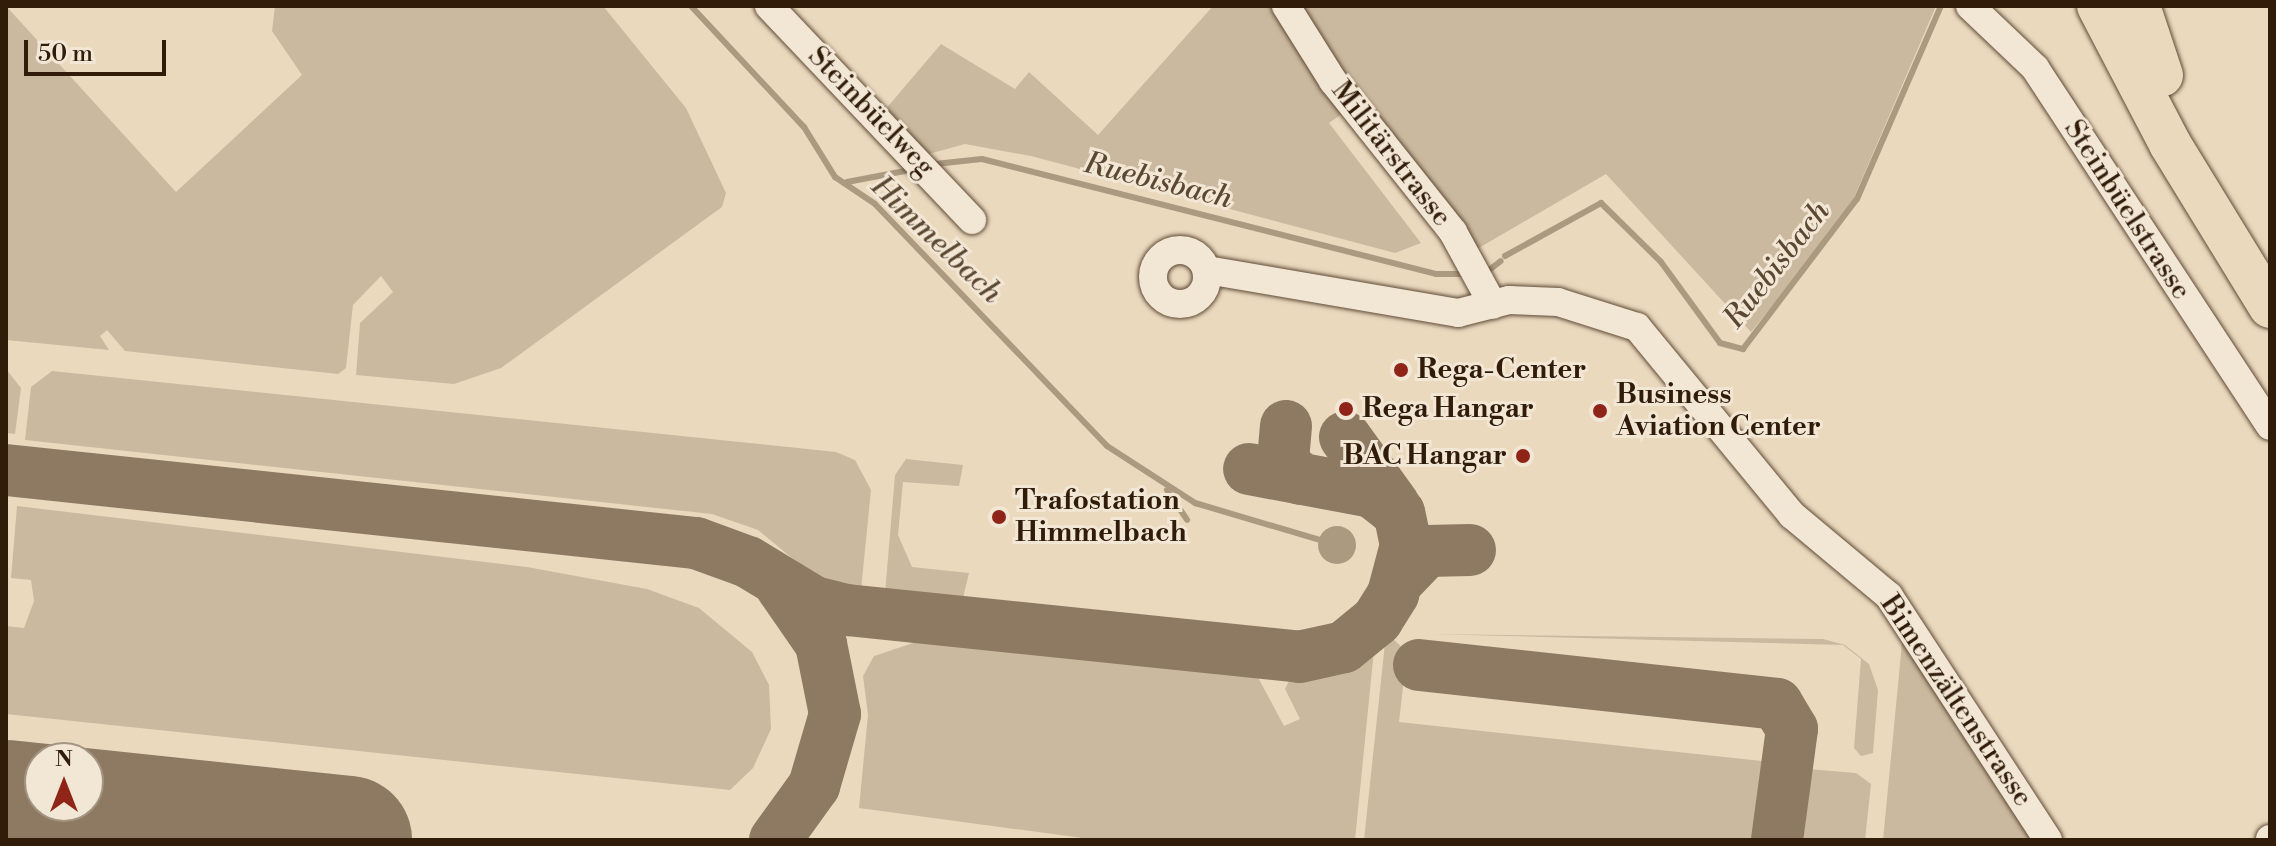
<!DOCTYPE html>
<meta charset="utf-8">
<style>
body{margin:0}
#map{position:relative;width:2276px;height:846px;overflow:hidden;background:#ebd9be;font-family:"Libre Bodoni",serif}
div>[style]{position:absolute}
.green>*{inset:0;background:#cbb99f}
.water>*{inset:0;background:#ab9980}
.round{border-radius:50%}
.stream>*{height:6px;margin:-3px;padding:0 3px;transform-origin:3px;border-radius:3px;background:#ab9980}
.taxiway>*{height:52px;margin:-26px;padding:0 26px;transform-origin:26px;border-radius:26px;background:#8e7a63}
.runway>*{height:128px;margin:-64px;padding:0 64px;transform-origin:64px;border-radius:64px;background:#8e7a63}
.roads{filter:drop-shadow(0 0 2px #5f4b36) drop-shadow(0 0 2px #5f4b36)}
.minor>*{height:28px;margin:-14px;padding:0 14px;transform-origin:14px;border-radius:14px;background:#f2e6d5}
.minor>.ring{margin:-14px;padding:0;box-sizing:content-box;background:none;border:28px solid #f2e6d5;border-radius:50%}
.highway>*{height:42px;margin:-21px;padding:0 21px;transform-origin:21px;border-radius:21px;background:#ebd9be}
.dots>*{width:22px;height:22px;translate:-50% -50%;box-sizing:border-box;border:4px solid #f2e6d5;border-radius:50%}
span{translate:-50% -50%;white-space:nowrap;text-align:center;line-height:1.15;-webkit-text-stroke:6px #f2e6d5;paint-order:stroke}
.street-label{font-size:28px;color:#301c08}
.poi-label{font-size:28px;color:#301c08;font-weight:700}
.left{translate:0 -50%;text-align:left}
.right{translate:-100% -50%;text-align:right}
.water-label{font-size:30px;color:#5b4832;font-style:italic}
.frame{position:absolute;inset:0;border:8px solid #301c08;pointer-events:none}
.north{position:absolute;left:24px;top:742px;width:80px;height:80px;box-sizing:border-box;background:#f2e6d5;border:2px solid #a49583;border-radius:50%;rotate:0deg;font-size:22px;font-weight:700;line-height:32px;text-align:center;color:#301c08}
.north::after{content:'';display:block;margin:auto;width:28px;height:36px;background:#8f2418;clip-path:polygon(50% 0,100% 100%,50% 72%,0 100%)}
.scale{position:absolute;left:24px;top:40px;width:142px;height:36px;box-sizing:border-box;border:4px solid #301c08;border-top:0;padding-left:10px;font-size:24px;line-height:28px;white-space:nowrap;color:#301c08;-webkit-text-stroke:6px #f2e6d5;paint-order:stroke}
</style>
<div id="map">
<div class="green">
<div style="clip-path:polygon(6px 6px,176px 192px,302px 75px,272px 31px,275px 6px,603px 6px,686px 108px,726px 193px,722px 207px,501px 368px,454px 384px,356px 375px,360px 323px,393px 292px,381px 276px,353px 305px,346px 368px,338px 374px,125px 351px,107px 330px,100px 336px,109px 350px,6px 340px)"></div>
<div style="clip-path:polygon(1213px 6px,1936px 6px,1847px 214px,1751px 332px,1606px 174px,1477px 249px,1360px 101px,1329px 123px,1421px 243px,1395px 253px,1031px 156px,965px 144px,925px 155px,884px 111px,941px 44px,1015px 89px,1029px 72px,1098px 135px)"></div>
<div style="clip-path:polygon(6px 369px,21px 388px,15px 434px,6px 433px)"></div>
<div style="clip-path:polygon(52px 371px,836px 452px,855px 460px,871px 490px,861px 590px,827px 587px,758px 530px,712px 514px,25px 440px,31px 387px)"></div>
<div style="clip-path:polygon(906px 459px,963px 465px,959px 486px,903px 482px,898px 535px,912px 567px,969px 573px,962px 602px,885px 593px,895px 475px)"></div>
<div style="clip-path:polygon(17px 506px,527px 567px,647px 589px,699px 608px,752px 652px,769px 685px,771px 729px,753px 768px,730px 790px,6px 714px,6px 626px,24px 628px,34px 601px,31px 580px,11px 578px)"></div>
<div style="clip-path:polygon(1903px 633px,2034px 840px,1883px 840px)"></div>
<div style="clip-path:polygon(1430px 634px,1823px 639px,1845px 645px,1869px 664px,1878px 690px,1873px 753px,1861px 756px,1854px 748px,1861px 659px,1843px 645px)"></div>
<div style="clip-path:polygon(1392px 638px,1407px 652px,1399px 722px,1762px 761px,1774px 783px,1766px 840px,1364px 840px,1385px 643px)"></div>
<div style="clip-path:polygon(925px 639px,1254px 670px,1284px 726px,1300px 719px,1285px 689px,1292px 675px,1346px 666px,1374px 650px,1355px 840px,1097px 840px,859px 808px,868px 715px,863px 676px,874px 656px)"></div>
<div style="clip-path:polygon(1808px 769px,1856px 773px,1871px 784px,1865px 840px,1789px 840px,1796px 784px)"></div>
</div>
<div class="water">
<div class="round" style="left:1318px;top:526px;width:38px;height:38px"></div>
</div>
<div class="stream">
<div style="left:691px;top:6px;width:166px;rotate:47deg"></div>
<div style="left:804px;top:127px;width:59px;rotate:58.2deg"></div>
<div style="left:835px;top:177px;width:48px;rotate:34deg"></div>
<div style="left:875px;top:204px;width:335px;rotate:46.2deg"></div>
<div style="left:1107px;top:446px;width:105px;rotate:32.9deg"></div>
<div style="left:1195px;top:503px;width:138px;rotate:16.5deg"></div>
<div style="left:935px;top:164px;width:47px;rotate:-6.1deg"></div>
<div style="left:982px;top:159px;width:468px;rotate:14.2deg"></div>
<div style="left:1436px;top:274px;width:27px"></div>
<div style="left:847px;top:182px;width:64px;rotate:-10.8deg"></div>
<div style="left:1505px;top:256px;width:110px;rotate:-28.9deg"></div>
<div style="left:1601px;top:203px;width:84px;rotate:44.5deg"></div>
<div style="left:1661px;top:262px;width:100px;rotate:53.9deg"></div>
<div style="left:1720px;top:343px;width:24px;rotate:15deg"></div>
<div style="left:1743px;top:349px;width:188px;rotate:-52.8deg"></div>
<div style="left:1857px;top:199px;width:210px;rotate:-66.5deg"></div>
<div style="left:1488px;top:271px;width:16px;rotate:-38deg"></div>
<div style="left:1167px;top:490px;width:36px;rotate:56deg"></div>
</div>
<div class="taxiway">
<div style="left:1286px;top:426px;width:37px;rotate:95deg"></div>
<div style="left:1283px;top:463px;width:24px;rotate:42deg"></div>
<div style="left:1345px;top:437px;width:84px;rotate:54.2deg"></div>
<div style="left:6px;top:470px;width:694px;rotate:6.04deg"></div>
<div style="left:696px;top:543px;width:55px;rotate:20.1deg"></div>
<div style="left:748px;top:562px;width:77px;rotate:31.2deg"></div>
<div style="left:814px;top:602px;width:34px;rotate:14deg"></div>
<div style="left:847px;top:610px;width:454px;rotate:5.9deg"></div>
<div style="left:1299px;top:657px;width:46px;rotate:-12.5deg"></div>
<div style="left:1344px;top:647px;width:43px;rotate:-39.3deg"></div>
<div style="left:1377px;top:620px;width:31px;rotate:-58deg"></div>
<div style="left:1393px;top:594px;width:51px;rotate:-75.1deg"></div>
<div style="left:1406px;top:545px;width:33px;rotate:-102deg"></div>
<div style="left:1399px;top:513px;width:34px;rotate:-142deg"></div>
<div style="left:1372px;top:492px;width:125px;rotate:-169.4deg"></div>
<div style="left:1398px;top:581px;width:42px;rotate:-46deg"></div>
<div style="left:1427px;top:551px;width:43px;rotate:-1.3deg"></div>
<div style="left:1419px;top:665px;width:360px;rotate:6.2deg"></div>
<div style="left:1777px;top:704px;width:29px;rotate:59deg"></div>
<div style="left:1792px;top:729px;width:112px;rotate:97.7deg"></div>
<div style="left:775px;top:840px;width:67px;rotate:-54.2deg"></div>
<div style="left:814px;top:786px;width:75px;rotate:-73.7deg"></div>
<div style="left:835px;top:714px;width:71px;rotate:-101.3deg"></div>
<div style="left:821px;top:644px;width:70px;rotate:-124.6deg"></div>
</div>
<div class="runway">
<div style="left:6px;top:804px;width:344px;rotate:6deg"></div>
</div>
<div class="roads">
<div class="minor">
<div style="left:769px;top:6px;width:295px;rotate:46.5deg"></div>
<div style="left:1286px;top:6px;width:89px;rotate:57.9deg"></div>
<div style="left:1333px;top:81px;width:193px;rotate:51.5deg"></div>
<div style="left:1453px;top:232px;width:83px;rotate:61.3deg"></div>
<div style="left:1970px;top:6px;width:90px;rotate:43.6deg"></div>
<div style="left:2035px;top:68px;width:428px;rotate:56.7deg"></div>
<div class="ring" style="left:1153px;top:250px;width:26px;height:26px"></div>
<div style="left:1207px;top:270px;width:255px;rotate:9.7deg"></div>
<div style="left:1458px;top:313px;width:53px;rotate:-14.3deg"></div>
<div style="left:1509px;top:300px;width:49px;rotate:2.3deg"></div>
<div style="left:1558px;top:302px;width:83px;rotate:17.6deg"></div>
<div style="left:1637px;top:327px;width:244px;rotate:50.5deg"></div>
<div style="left:1792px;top:515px;width:126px;rotate:39.9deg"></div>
<div style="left:1889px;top:596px;width:291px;rotate:56.9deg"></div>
<div style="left:2270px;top:840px;width:1px;rotate:-90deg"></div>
</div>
<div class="highway">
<div style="left:2098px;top:6px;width:156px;rotate:62.4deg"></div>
<div style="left:2170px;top:144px;width:191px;rotate:58.5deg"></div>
<div style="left:2139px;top:6px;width:73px;rotate:71.6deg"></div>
</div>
</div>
<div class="dots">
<div style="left:1401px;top:370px;background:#8f2418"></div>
<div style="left:1346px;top:409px;background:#8f2418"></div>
<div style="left:1600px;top:411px;background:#8f2418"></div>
<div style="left:1523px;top:456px;background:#8f2418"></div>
<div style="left:999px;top:517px;background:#8f2418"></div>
</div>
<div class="street-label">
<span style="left:871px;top:112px;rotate:46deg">Steinbüelweg</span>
<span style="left:1391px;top:154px;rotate:52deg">Militärstrasse</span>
<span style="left:2127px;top:210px;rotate:57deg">Steinbüelstrasse</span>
<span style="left:1956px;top:701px;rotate:56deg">Bimenzältenstrasse</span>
</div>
<div class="poi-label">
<span class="left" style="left:1417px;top:370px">Rega-Center</span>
<span class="left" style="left:1616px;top:411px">Business<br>Aviation Center</span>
<span class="left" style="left:1362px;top:409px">Rega Hangar</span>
<span class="right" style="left:1507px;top:456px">BAC Hangar</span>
<span class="left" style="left:1015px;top:517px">Trafostation<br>Himmelbach</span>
</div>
<div class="water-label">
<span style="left:1158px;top:181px;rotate:14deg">Ruebisbach</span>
<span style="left:936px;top:240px;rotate:44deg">Himmelbach</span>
<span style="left:1777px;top:265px;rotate:-52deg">Ruebisbach</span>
</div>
<div class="frame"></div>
<div class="north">N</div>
<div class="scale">50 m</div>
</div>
